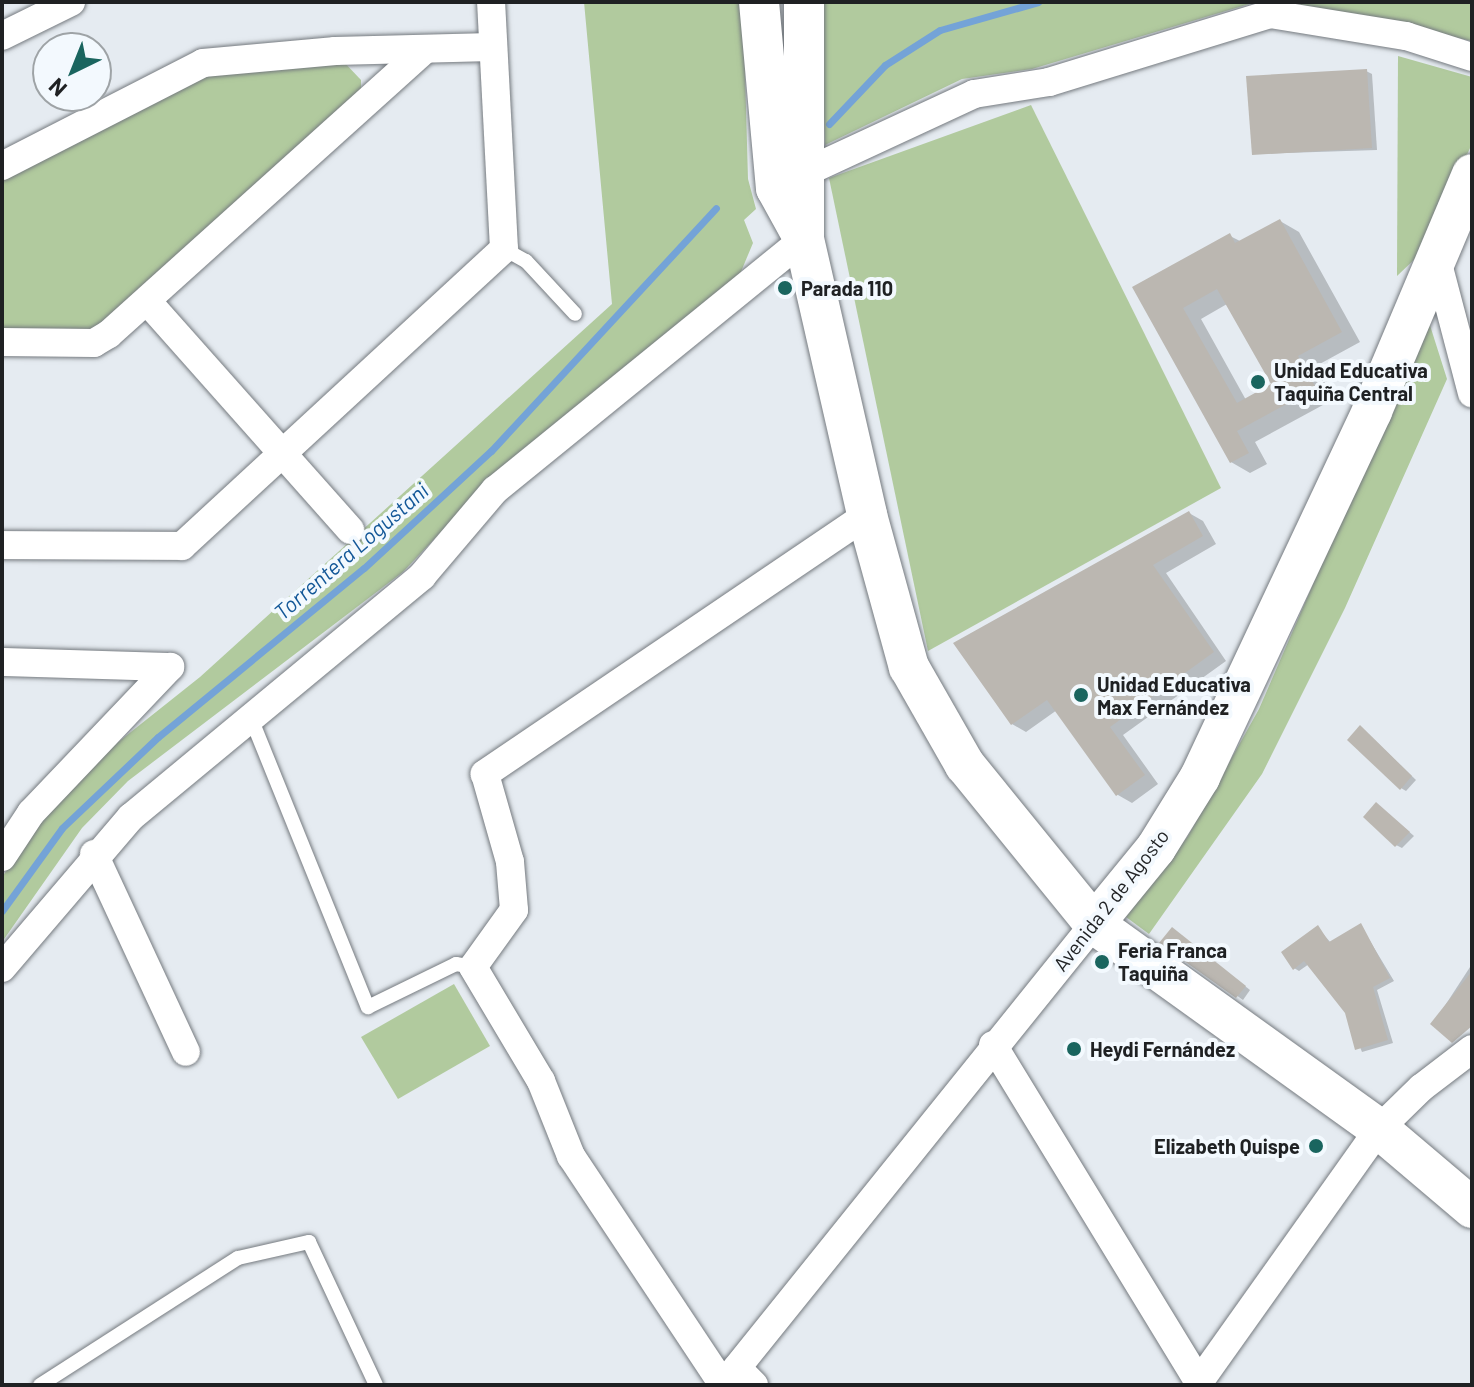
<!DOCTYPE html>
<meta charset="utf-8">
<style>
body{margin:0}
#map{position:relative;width:1474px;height:1387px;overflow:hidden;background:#e5ebf1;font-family:Barlow,sans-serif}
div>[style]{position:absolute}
.green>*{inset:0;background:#b1ca9e}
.shadow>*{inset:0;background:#0003}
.stream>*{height:7px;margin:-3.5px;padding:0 3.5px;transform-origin:3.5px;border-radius:3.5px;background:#74a3d7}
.building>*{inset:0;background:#bbb7b1}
.roads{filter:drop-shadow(0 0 2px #757a7f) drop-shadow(0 0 2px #757a7f)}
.lane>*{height:14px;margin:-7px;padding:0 7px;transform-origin:7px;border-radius:7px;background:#fff}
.street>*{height:28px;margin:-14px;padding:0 14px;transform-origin:14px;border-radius:14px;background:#fff}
.secondary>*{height:40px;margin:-20px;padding:0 20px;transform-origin:20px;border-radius:20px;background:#fff}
.dots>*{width:22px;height:22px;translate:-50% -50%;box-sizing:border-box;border:4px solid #f3f9fe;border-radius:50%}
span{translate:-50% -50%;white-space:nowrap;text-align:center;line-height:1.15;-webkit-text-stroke:8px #f3f9fe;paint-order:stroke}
.poi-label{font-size:20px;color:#1f2123;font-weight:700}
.left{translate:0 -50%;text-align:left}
.right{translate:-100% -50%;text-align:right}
.street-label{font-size:20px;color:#1f2123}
.water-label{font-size:22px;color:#145898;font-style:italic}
.frame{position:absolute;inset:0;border:4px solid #1f2123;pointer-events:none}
.north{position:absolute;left:32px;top:32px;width:80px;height:80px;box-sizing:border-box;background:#f3f9fe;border:2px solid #9ea3a6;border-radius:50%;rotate:223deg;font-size:22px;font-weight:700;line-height:32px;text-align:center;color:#1f2123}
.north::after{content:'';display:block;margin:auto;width:28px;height:36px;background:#1a655f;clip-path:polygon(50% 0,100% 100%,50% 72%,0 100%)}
</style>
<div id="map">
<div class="green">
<div style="clip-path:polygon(584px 2px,743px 2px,748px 179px,756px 209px,744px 220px,753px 243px,740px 274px,493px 477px,403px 572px,128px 781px,82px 828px,2px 942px,2px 877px,48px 810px,112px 747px,200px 677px,612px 304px)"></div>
<div style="clip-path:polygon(820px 2px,1256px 2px,1032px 69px,962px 79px,825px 145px)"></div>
<div style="clip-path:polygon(1287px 2px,1472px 2px,1472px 41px)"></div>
<div style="clip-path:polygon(1398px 56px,1472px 77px,1472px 144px,1419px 255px,1397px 276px)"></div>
<div style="clip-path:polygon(342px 60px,361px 80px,361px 92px,91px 334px,2px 332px,2px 177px,203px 74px)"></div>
<div style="clip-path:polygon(1031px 105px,1221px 488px,928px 651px,829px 178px)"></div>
<div style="clip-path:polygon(1428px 319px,1447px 379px,1345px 608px,1262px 774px,1149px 934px,1126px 917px,1188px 836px,1259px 709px)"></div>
<div style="clip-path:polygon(454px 984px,490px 1046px,398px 1099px,361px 1037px)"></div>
</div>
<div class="shadow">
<div style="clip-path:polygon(1366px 71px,1372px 74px,1377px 150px,1254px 154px)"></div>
<div style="clip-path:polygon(evenodd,1280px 221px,1299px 232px,1360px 342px,1316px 366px,1334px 399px,1255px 442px,1267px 464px,1250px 473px,1231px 462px,1134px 288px,1230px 236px,1242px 242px,1280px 221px,1227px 304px,1273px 384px,1246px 400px,1201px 319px,1227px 304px)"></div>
<div style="clip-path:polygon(1189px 513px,1203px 521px,1216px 544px,1166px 573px,1226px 661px,1123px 735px,1158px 784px,1132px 803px,1118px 795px,1057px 710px,1026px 732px,1012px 724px)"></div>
<div style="clip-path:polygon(1361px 727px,1416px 780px,1406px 791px,1401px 788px)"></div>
<div style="clip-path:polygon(1377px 804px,1414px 836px,1402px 848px,1396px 845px)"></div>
<div style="clip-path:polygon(1361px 926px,1394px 981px,1377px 990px,1393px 1043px,1362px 1052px,1346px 1012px,1309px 964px,1299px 971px,1294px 968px,1318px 928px,1331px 943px)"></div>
<div style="clip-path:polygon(1178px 933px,1250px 990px,1243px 1000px,1162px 942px)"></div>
<div style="clip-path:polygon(1472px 964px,1472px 1018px,1433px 1024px)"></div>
</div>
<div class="stream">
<div style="left:829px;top:124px;width:81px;rotate:-46.5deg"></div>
<div style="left:885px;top:65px;width:65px;rotate:-32.5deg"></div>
<div style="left:940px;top:30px;width:102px;rotate:-15.9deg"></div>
<div style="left:2px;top:911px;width:102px;rotate:-54.1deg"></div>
<div style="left:62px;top:828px;width:132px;rotate:-43.5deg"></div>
<div style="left:158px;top:737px;width:266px;rotate:-39.4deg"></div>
<div style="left:364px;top:568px;width:173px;rotate:-42.7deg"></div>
<div style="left:491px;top:451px;width:331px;rotate:-47.2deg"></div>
</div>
<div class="building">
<div style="clip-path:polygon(1367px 69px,1372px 148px,1252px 155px,1246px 76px)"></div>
<div style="clip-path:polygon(evenodd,1280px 219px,1342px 332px,1298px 356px,1316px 388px,1237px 431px,1249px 453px,1230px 463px,1132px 287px,1230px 233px,1235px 243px,1280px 219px,1217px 289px,1271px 384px,1237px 403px,1183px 308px,1217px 289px)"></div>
<div style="clip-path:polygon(1189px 511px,1203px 536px,1153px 565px,1214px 652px,1110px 727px,1145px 775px,1116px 796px,1047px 700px,1011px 725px,953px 643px)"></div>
<div style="clip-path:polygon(1360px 725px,1412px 776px,1400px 790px,1347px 740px)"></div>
<div style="clip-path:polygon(1376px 802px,1410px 832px,1395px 847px,1363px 817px)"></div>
<div style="clip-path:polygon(1361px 923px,1390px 978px,1373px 987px,1388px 1040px,1355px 1050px,1345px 1013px,1304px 961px,1293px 970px,1281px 952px,1318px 925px,1329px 942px)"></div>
<div style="clip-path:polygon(1172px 927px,1246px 986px,1236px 998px,1159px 943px)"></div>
<div style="clip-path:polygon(1472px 971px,1472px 1026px,1452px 1043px,1430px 1024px)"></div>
</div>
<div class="roads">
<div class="lane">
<div style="left:504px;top:249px;width:25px;rotate:29deg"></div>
<div style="left:526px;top:261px;width:72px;rotate:47.2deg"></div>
<div style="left:251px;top:718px;width:312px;rotate:68deg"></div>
<div style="left:368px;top:1007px;width:98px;rotate:-26deg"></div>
<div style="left:456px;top:964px;width:17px;rotate:10deg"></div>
<div style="left:40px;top:1385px;width:235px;rotate:-32.7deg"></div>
<div style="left:238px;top:1258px;width:73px;rotate:-12.7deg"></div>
<div style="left:309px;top:1242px;width:158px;rotate:64.9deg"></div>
</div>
<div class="street">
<div style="left:2px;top:36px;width:77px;rotate:-26.2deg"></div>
<div style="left:2px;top:166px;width:226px;rotate:-27.1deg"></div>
<div style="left:203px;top:63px;width:133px;rotate:-5.2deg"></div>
<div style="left:335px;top:51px;width:157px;rotate:-1.5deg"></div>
<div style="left:791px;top:179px;width:202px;rotate:-24.9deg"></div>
<div style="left:974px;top:94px;width:76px;rotate:-9.1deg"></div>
<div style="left:1049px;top:82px;width:231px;rotate:-17.1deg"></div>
<div style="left:1270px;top:14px;width:138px;rotate:9.2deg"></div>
<div style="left:1406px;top:36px;width:69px;rotate:17.7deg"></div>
<div style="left:1436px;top:256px;width:142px;rotate:75.3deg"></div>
<div style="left:147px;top:301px;width:306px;rotate:48.4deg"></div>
<div style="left:2px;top:342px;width:92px;rotate:0.6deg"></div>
<div style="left:94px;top:343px;width:17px;rotate:-31deg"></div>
<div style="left:109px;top:334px;width:424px;rotate:-42deg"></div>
<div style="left:867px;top:515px;width:462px;rotate:145.9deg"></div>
<div style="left:485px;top:774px;width:91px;rotate:74.1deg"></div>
<div style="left:510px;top:862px;width:48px;rotate:85.2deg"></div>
<div style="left:514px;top:910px;width:70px;rotate:125.7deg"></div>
<div style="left:473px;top:967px;width:133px;rotate:59.2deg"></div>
<div style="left:541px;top:1081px;width:81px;rotate:68.2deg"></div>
<div style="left:571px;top:1156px;width:275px;rotate:56.4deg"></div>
<div style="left:723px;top:1385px;width:592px;rotate:-51.17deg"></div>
<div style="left:2px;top:545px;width:180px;rotate:0.3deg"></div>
<div style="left:182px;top:546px;width:438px;rotate:-42.7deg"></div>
<div style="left:504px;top:249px;width:247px;rotate:-93deg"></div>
<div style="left:2px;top:662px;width:168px;rotate:1.7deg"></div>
<div style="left:94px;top:854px;width:218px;rotate:65.1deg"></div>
<div style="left:2px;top:857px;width:53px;rotate:-56.6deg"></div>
<div style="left:31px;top:813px;width:202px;rotate:-46.4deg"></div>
<div style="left:2px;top:968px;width:199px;rotate:-49.5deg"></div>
<div style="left:131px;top:817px;width:378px;rotate:-39.6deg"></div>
<div style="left:422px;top:576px;width:113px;rotate:-49.7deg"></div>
<div style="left:495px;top:490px;width:398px;rotate:-39.1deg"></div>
<div style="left:993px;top:1045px;width:395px;rotate:58.6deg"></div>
<div style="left:737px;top:1368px;width:24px;rotate:45deg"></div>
<div style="left:1197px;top:1385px;width:314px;rotate:-54.6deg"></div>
<div style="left:1379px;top:1129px;width:59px;rotate:-44.3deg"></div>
<div style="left:1421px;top:1088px;width:64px;rotate:-37.4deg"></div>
</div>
<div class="secondary">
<div style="left:759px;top:2px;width:187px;rotate:84.8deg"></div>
<div style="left:776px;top:188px;width:58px;rotate:61.2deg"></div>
<div style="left:804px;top:2px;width:237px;rotate:90deg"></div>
<div style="left:804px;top:239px;width:283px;rotate:77.1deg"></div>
<div style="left:867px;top:515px;width:158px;rotate:74.6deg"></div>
<div style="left:909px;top:667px;width:113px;rotate:60.3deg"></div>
<div style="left:965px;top:765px;width:205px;rotate:50.9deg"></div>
<div style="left:1094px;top:924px;width:351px;rotate:35.7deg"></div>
<div style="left:1379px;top:1129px;width:122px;rotate:40.3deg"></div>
<div style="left:1094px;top:924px;width:98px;rotate:-50.8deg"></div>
<div style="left:1156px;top:848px;width:84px;rotate:-58.2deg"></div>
<div style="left:1200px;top:777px;width:404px;rotate:-64.8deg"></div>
<div style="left:1372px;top:411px;width:257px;rotate:-67.1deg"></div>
</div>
</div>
<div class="dots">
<div style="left:785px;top:288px;background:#1a655f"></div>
<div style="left:1258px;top:382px;background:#1a655f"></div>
<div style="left:1081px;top:695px;background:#1a655f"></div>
<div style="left:1102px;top:962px;background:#1a655f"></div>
<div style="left:1074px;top:1049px;background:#1a655f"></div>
<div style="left:1316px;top:1146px;background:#1a655f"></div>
</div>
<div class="poi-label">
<span class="left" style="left:801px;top:288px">Parada 110</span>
<span class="left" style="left:1274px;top:382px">Unidad Educativa<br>Taquiña Central</span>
<span class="left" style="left:1097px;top:696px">Unidad Educativa<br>Max Fernández</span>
<span class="left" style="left:1118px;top:962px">Feria Franca<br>Taquiña</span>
<span class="left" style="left:1090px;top:1049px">Heydi Fernández</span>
<span class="right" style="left:1300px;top:1146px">Elizabeth Quispe</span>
</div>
<div class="street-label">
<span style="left:1111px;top:900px;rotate:-52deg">Avenida 2 de Agosto</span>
</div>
<div class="water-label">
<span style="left:351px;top:551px;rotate:-41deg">Torrentera Logustani</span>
</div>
<div class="frame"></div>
<div class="north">N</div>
</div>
